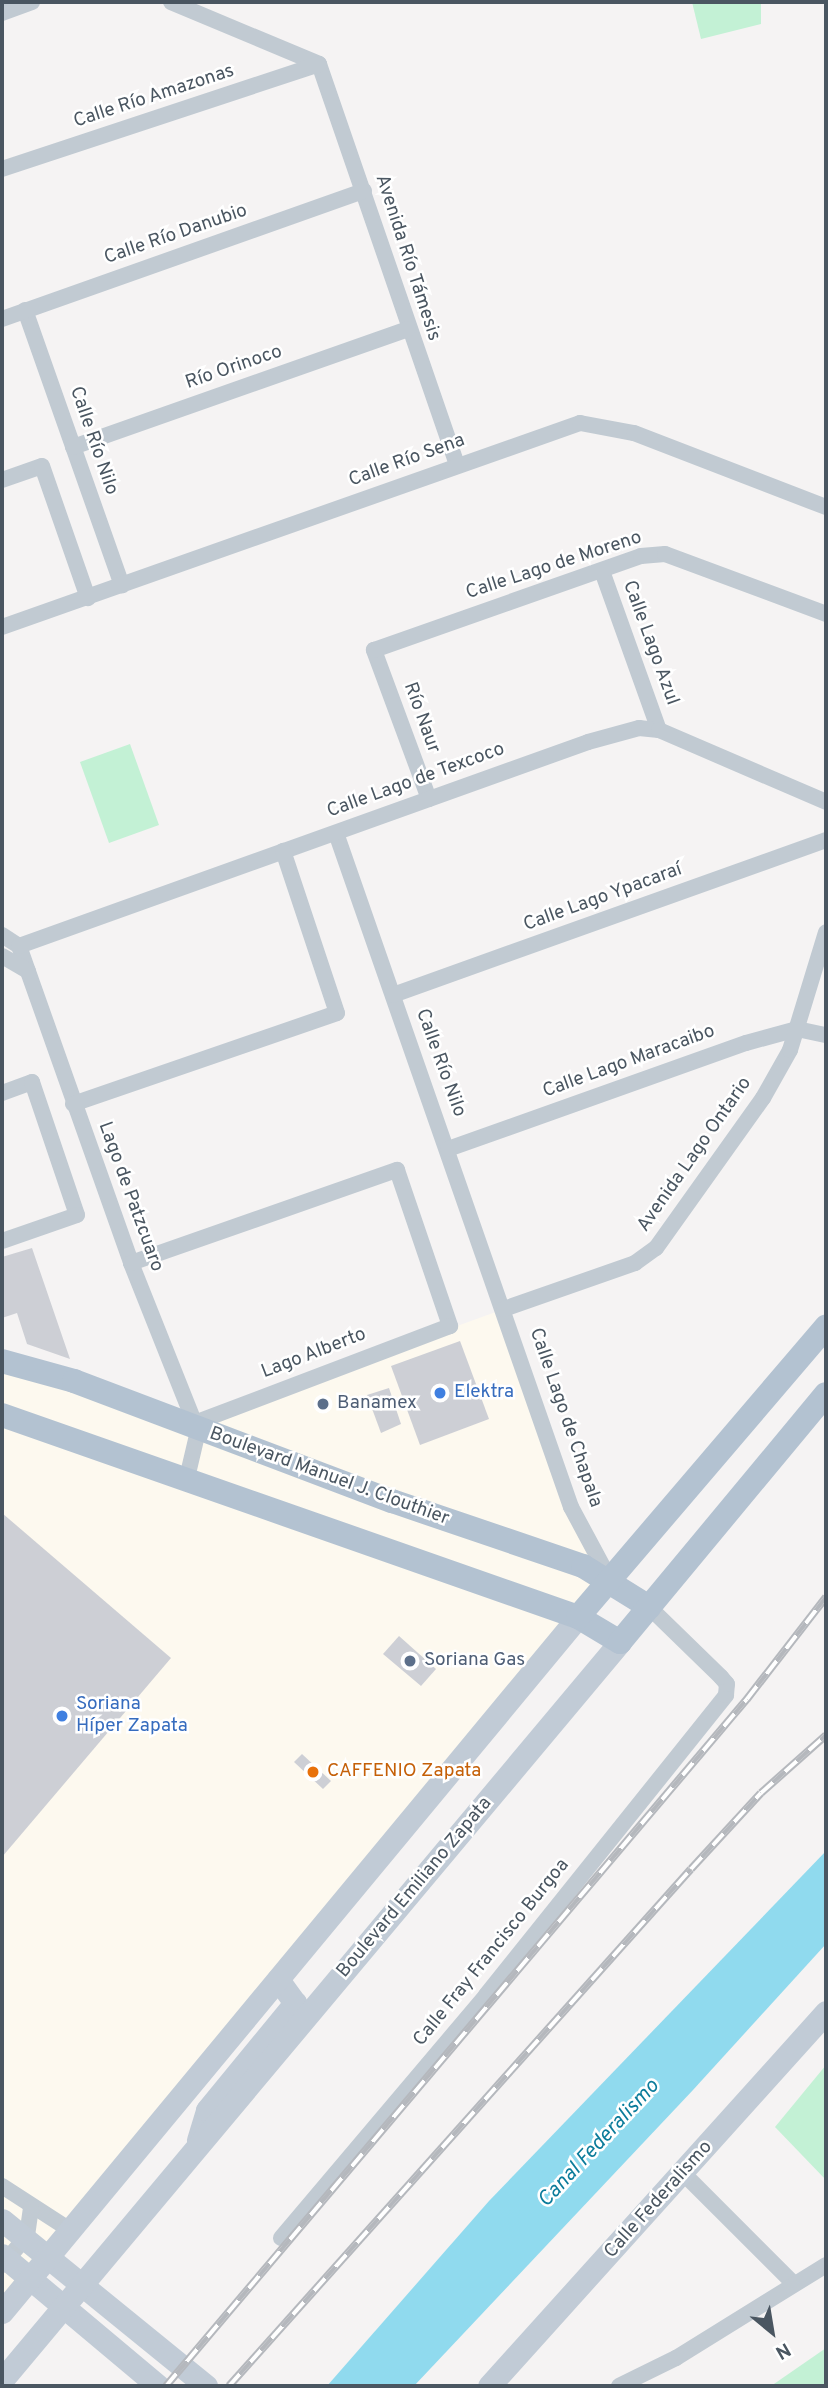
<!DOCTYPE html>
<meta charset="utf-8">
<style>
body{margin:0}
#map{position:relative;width:828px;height:2388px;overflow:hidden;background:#f5f3f3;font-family:Overpass,sans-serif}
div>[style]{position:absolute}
.commercial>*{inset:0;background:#fdf9ef}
.green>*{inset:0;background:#c3f1d5}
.water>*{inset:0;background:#90daee}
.building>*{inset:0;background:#cdcfd5}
.minor>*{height:16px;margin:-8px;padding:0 8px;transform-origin:8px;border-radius:8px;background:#c1cad2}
.secondary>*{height:23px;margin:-11.5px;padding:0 11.5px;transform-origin:11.5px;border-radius:11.5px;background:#c1cbd6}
.primary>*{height:24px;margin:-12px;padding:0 12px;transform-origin:12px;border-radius:12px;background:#b3c2d1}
.rail>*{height:8px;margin-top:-4px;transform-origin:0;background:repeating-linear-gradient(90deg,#fff 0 16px,#b5b8bd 0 32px);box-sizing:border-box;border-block:2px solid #b5b8bd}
.dots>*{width:19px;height:19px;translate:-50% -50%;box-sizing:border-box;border:4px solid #fff;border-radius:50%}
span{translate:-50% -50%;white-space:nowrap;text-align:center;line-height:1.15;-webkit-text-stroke:5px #fff;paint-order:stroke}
.street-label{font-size:19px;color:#4a5661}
.shop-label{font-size:19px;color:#366cbe}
.left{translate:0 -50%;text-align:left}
.service-label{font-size:19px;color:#4e5e75}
.food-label{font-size:19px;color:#c56008}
.water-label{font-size:21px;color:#0c7c9b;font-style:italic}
.frame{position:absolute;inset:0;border:4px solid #4a5661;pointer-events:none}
.north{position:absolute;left:737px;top:2297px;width:70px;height:70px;-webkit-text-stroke:5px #fff;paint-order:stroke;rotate:150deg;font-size:19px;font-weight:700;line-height:28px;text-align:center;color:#4a5661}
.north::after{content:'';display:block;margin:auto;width:24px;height:32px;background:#4a5661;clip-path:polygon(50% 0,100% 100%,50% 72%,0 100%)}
</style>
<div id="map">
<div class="commercial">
<div style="clip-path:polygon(504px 1309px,571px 1507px,609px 1578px,2px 2312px,2px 1360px,184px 1425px)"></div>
</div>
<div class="green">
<div style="clip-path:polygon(692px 2px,761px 2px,761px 24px,701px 39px)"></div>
<div style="clip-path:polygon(130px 744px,159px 825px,109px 843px,80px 762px)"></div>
<div style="clip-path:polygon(826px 2065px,826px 2180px,775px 2127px)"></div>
<div style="clip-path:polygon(826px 2348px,826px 2386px,771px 2386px)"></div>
</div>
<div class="water">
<div style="clip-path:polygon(826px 1851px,826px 1944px,693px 2090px,414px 2386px,327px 2386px,489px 2201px)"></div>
</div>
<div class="building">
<div style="clip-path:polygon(32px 1248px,70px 1359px,27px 1344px,17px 1313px,2px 1318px,2px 1257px)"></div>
<div style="clip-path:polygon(460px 1341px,489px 1419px,420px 1445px,391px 1366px)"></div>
<div style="clip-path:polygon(389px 1388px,401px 1424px,381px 1433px,367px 1395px)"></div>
<div style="clip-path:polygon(2px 1513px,171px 1658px,2px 1857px)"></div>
<div style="clip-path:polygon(399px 1636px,436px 1669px,421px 1686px,383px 1654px)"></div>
<div style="clip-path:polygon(302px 1754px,331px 1781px,323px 1789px,294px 1762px)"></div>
</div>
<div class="minor">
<div style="left:171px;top:2px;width:160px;rotate:22.7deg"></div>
<div style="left:2px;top:13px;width:32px;rotate:-20deg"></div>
<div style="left:319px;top:64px;width:424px;rotate:71deg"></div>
<div style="left:2px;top:169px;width:334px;rotate:-18.3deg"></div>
<div style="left:25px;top:310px;width:292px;rotate:70.6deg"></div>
<div style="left:2px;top:319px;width:384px;rotate:-19.5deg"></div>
<div style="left:73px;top:447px;width:355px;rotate:-19.4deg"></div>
<div style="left:2px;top:480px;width:42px;rotate:-19.3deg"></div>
<div style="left:42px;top:466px;width:140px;rotate:70.8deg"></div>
<div style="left:602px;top:571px;width:169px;rotate:70.3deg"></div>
<div style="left:2px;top:627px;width:613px;rotate:-19.44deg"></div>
<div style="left:580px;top:423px;width:55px;rotate:10.5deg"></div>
<div style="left:634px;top:433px;width:206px;rotate:21.1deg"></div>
<div style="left:429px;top:799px;width:159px;rotate:-110.3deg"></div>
<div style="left:374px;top:650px;width:283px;rotate:-19.4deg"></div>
<div style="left:641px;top:556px;width:24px;rotate:-5deg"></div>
<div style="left:665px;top:554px;width:172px;rotate:20.4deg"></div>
<div style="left:336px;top:833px;width:714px;rotate:70.78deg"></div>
<div style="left:571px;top:1507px;width:81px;rotate:61.8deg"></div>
<div style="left:2px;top:935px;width:20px;rotate:33deg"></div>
<div style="left:19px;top:946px;width:336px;rotate:70.5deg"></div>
<div style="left:131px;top:1263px;width:181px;rotate:68.3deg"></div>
<div style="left:198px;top:1431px;width:52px;rotate:103.2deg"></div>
<div style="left:19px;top:946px;width:604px;rotate:-19.72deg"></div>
<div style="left:588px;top:742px;width:53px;rotate:-15.4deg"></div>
<div style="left:639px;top:728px;width:20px;rotate:6deg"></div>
<div style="left:659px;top:730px;width:182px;rotate:23.3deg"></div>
<div style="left:2px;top:956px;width:30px;rotate:30deg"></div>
<div style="left:393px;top:995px;width:460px;rotate:-19.7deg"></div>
<div style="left:2px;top:1093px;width:32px;rotate:-20deg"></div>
<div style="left:32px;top:1082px;width:140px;rotate:71.3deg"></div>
<div style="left:77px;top:1215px;width:79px;rotate:160.9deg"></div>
<div style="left:73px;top:1104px;width:279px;rotate:-19deg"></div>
<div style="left:337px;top:1013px;width:171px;rotate:-108.4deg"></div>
<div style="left:448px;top:1149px;width:316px;rotate:-19.6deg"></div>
<div style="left:746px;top:1043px;width:53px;rotate:-15.4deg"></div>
<div style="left:797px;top:1029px;width:30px;rotate:12deg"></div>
<div style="left:131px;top:1263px;width:282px;rotate:-19.3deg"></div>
<div style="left:397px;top:1170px;width:165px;rotate:71.2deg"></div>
<div style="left:450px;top:1326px;width:274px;rotate:159.2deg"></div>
<div style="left:504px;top:1309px;width:139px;rotate:-19.3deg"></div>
<div style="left:635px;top:1263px;width:26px;rotate:-36deg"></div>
<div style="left:656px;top:1248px;width:184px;rotate:-54.5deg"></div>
<div style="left:763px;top:1098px;width:55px;rotate:-60.6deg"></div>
<div style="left:790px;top:1050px;width:123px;rotate:-73deg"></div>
<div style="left:683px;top:2173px;width:154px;rotate:45deg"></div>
<div style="left:2px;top:2186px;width:81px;rotate:32.9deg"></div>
<div style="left:281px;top:2238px;width:318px;rotate:-49.8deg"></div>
<div style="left:486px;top:1995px;width:384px;rotate:-51.3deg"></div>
<div style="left:726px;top:1695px;width:11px;rotate:-85deg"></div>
<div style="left:727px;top:1684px;width:9px;rotate:-131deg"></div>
<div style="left:721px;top:1677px;width:100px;rotate:-135.8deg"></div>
<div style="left:2px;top:2265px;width:38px;rotate:-49deg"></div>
<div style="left:27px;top:2236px;width:28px;rotate:-82deg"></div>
<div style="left:619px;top:2386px;width:64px;rotate:-26.2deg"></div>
<div style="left:676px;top:2358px;width:176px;rotate:-31.8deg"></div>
</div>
<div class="secondary">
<div style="left:198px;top:2140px;width:31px;rotate:-73deg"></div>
<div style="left:207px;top:2110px;width:139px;rotate:-50.6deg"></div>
<div style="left:295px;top:2003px;width:29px;rotate:-126deg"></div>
<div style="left:2px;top:2220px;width:263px;rotate:39.1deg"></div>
<div style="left:2px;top:2255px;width:204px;rotate:40deg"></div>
<div style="left:2px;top:2312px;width:903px;rotate:-50.35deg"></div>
<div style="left:2px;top:2380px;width:963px;rotate:-50.06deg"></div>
<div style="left:489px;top:2386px;width:503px;rotate:-47.98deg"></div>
</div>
<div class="primary">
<div style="left:2px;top:1361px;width:75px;rotate:15.5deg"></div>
<div style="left:74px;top:1381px;width:340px;rotate:20.7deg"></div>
<div style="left:392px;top:1501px;width:202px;rotate:18.8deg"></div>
<div style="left:583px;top:1566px;width:78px;rotate:31.8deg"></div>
<div style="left:2px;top:1415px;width:610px;rotate:19.33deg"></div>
<div style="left:578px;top:1617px;width:49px;rotate:30.8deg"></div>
<div style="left:620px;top:1642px;width:322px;rotate:-50.3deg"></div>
<div style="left:578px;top:1617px;width:382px;rotate:-49.5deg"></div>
</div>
<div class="rail">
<div style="left:166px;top:2386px;width:900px;rotate:-49.78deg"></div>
<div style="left:747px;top:1699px;width:129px;rotate:-52.2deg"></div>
<div style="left:229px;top:2386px;width:693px;rotate:-48.22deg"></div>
<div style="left:691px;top:1869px;width:103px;rotate:-47.4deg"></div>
<div style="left:761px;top:1793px;width:87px;rotate:-41.7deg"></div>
</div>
<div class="dots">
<div style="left:440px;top:1393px;background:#3f7fe0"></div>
<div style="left:323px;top:1404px;background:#5c6f8a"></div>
<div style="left:410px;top:1661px;background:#5c6f8a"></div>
<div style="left:62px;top:1716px;background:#3f7fe0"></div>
<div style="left:313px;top:1772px;background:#e8710a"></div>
</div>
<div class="street-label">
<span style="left:154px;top:97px;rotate:-18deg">Calle Río Amazonas</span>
<span style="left:176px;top:235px;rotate:-19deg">Calle Río Danubio</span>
<span style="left:407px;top:258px;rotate:72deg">Avenida Río Támesis</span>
<span style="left:234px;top:368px;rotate:-19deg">Río Orinoco</span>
<span style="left:93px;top:441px;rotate:71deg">Calle Río Nilo</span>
<span style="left:407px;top:461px;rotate:-20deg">Calle Río Sena</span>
<span style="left:554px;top:566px;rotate:-18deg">Calle Lago de Moreno</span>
<span style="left:650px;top:643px;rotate:70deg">Calle Lago Azul</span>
<span style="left:421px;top:718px;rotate:70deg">Río Naur</span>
<span style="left:416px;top:781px;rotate:-20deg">Calle Lago de Texcoco</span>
<span style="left:603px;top:898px;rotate:-20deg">Calle Lago Ypacaraí</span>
<span style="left:629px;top:1062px;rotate:-20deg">Calle Lago Maracaibo</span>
<span style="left:440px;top:1063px;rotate:70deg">Calle Río Nilo</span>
<span style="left:695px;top:1155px;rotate:-55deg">Avenida Lago Ontario</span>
<span style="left:130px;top:1197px;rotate:70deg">Lago de Patzcuaro</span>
<span style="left:314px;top:1354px;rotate:-21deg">Lago Alberto</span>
<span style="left:565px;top:1418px;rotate:71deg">Calle Lago de Chapala</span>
<span style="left:329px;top:1477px;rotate:20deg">Boulevard Manuel J. Clouthier</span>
<span style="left:415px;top:1888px;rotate:-50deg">Boulevard Emiliano Zapata</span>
<span style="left:492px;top:1953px;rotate:-51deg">Calle Fray Francisco Burgoa</span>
<span style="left:659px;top:2200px;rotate:-48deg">Calle Federalismo</span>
</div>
<div class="shop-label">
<span class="left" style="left:454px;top:1393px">Elektra</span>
<span class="left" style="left:76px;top:1716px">Soriana<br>Híper Zapata</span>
</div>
<div class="service-label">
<span class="left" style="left:337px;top:1404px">Banamex</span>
<span class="left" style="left:424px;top:1661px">Soriana Gas</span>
</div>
<div class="food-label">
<span class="left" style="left:327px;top:1772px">CAFFENIO Zapata</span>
</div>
<div class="water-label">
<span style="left:599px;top:2144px;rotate:-47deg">Canal Federalismo</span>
</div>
<div class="frame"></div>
<div class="north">N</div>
</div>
